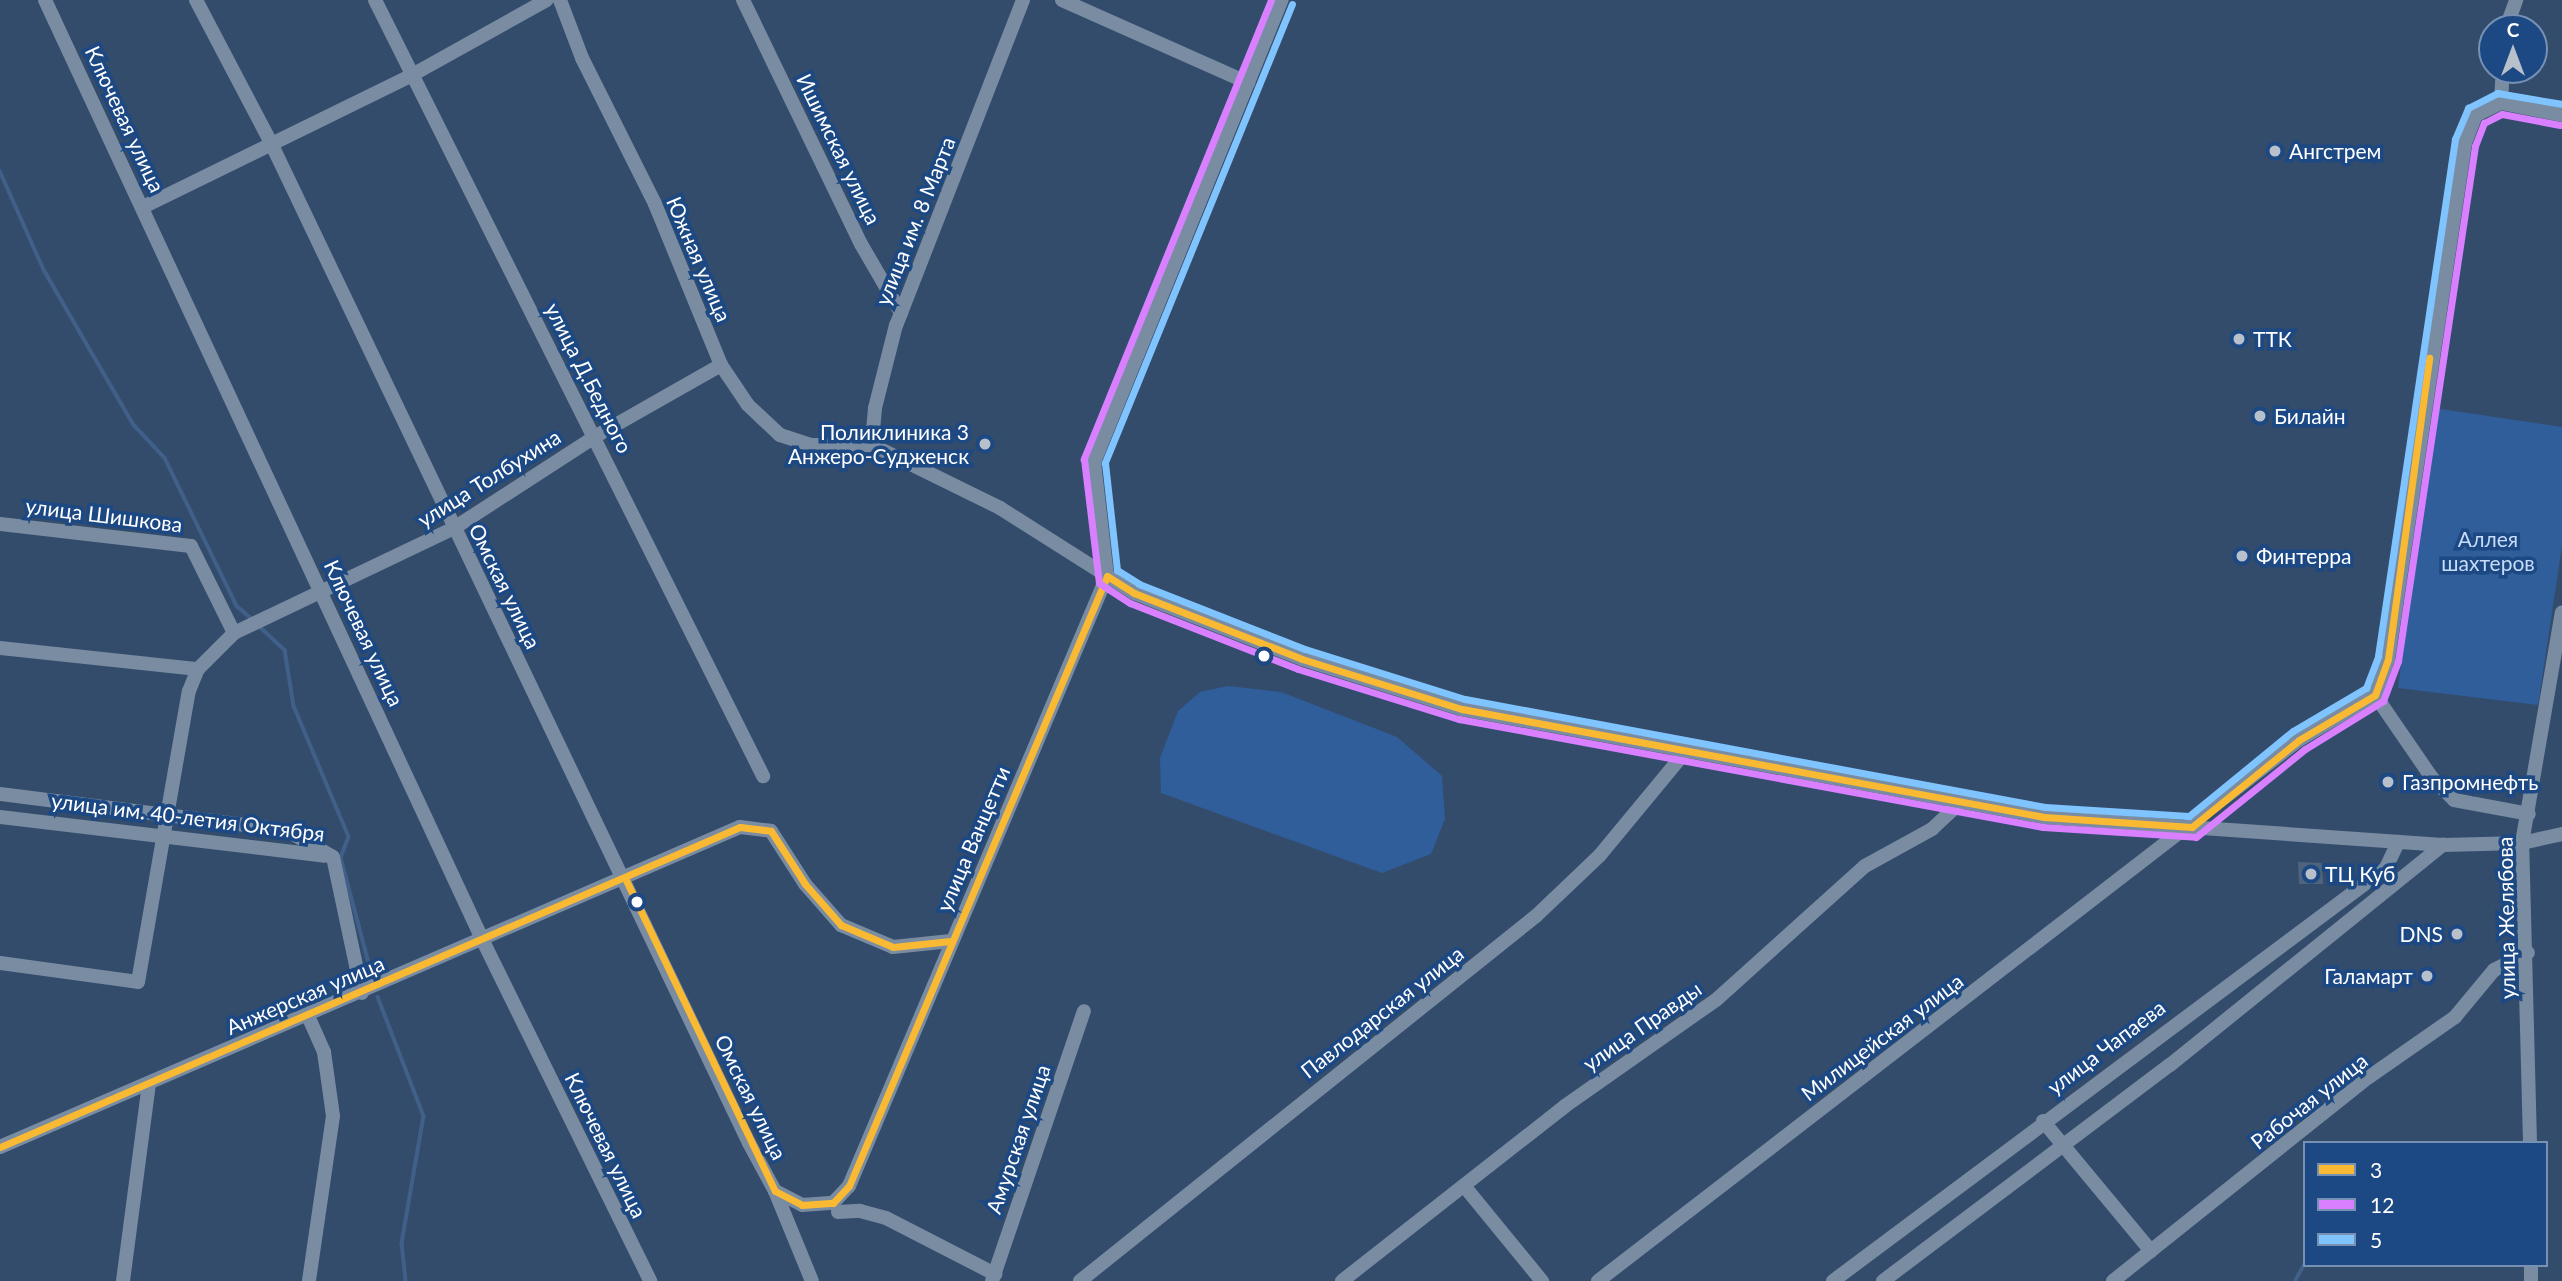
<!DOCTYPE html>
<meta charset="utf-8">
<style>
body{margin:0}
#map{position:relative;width:2562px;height:1281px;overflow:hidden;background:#334c6c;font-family:Lato,sans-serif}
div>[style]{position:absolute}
.green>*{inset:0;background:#305e9a}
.stream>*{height:3.5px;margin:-1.75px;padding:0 1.75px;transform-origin:1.75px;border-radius:1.75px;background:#405f89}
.building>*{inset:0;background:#4f637c}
.minor>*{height:14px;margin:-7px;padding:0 7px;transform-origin:7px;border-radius:7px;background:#798ca2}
.bus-1>*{height:7px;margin:-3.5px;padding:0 3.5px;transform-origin:3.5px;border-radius:3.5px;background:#fab933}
.bus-2>*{height:7px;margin:-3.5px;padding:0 3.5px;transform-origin:3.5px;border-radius:3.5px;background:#d880ff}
.bus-3>*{height:7px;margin:-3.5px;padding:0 3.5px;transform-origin:3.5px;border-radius:3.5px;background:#80c4ff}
.dots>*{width:19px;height:19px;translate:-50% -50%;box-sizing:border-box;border:4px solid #1c4883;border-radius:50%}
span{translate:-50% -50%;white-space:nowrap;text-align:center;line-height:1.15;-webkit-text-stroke:7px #1c4883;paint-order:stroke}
.street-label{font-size:21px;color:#fff}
.poi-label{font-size:21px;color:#fff}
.left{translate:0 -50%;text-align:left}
.right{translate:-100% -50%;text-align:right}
.park-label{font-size:21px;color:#c6dcf8}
.legend{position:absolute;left:2303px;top:1141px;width:245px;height:126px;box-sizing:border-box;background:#1c4883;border:2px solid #7791b5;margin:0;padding:9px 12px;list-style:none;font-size:21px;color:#fff}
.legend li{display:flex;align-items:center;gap:14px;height:35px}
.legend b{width:35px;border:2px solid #7791b5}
.north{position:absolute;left:2478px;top:14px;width:70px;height:70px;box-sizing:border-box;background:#1c4883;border:2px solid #7791b5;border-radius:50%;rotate:0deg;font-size:19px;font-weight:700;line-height:28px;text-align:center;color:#fff}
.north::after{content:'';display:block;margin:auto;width:24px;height:32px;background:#b8c0cc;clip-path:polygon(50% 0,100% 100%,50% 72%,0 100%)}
</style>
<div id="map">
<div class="green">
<div style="clip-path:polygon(2434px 408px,2562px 427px,2562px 546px,2538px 705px,2398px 688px)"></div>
<div style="clip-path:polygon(1228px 686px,1281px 692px,1397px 737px,1442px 776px,1445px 819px,1431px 854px,1382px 873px,1161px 793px,1160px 758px,1178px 711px,1200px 692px)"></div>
</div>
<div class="stream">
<div style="left:0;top:171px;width:108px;rotate:66deg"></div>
<div style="left:44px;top:270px;width:179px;rotate:59.9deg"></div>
<div style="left:134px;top:425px;width:45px;rotate:46.8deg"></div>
<div style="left:165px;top:458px;width:165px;rotate:64.1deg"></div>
<div style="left:237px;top:606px;width:20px;rotate:41deg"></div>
<div style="left:258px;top:625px;width:37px;rotate:43deg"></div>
<div style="left:285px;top:650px;width:57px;rotate:80.9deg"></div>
<div style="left:294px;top:706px;width:142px;rotate:67.2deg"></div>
<div style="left:349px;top:837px;width:22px;rotate:111deg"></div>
<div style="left:341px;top:858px;width:124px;rotate:75.1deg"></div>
<div style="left:378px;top:997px;width:128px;rotate:68.9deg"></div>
<div style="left:424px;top:1116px;width:129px;rotate:99.8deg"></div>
<div style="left:402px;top:1243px;width:38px;rotate:84deg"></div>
<div style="left:2295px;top:1281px;width:21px;rotate:-61deg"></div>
</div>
<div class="building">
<div style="clip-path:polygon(2298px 862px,2322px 863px,2323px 884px,2299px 884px)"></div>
</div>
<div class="minor">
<div style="left:45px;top:0;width:1038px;rotate:65.04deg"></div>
<div style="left:483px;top:941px;width:379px;rotate:63.8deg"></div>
<div style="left:196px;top:0;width:161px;rotate:62.3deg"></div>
<div style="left:271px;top:143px;width:1108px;rotate:64.45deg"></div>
<div style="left:749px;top:1143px;width:55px;rotate:61.6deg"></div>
<div style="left:775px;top:1191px;width:30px;rotate:27deg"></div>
<div style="left:802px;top:1205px;width:31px;rotate:-4deg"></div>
<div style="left:833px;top:1203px;width:23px;rotate:-47deg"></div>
<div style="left:849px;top:1186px;width:662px;rotate:-67.07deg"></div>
<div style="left:1107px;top:576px;width:115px;rotate:-96.5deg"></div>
<div style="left:1094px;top:462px;width:499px;rotate:-67.9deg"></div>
<div style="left:375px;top:0;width:868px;rotate:63.43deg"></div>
<div style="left:560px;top:0;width:62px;rotate:69.2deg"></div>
<div style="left:582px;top:58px;width:163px;rotate:63.4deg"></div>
<div style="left:655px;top:204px;width:174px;rotate:67.7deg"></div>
<div style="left:721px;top:365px;width:48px;rotate:56deg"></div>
<div style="left:748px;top:405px;width:44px;rotate:43.2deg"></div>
<div style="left:780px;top:435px;width:33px;rotate:18deg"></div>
<div style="left:811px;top:445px;width:61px"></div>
<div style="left:743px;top:0;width:271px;rotate:64.2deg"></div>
<div style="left:861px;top:244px;width:80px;rotate:59.9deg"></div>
<div style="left:1023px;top:0;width:349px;rotate:111.3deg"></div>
<div style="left:896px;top:325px;width:86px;rotate:104.2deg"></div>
<div style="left:875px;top:408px;width:37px;rotate:95deg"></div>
<div style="left:872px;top:445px;width:143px;rotate:26.2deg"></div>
<div style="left:1000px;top:508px;width:159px;rotate:32.4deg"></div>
<div style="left:1134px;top:593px;width:180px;rotate:21.4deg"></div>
<div style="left:1302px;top:659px;width:168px;rotate:17.4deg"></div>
<div style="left:1462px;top:709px;width:592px;rotate:10.51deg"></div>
<div style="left:2044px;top:817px;width:400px;rotate:4deg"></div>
<div style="left:2443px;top:845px;width:79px;rotate:-1.5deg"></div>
<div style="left:2522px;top:843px;width:41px;rotate:-12.7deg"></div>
<div style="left:1062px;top:0;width:204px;rotate:24deg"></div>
<div style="left:2506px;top:28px;width:30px;rotate:-70deg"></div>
<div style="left:2501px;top:103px;width:33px;rotate:-87deg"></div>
<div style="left:143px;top:207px;width:300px;rotate:-26.1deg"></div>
<div style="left:412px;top:75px;width:154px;rotate:-29.1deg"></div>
<div style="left:0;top:524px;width:192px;rotate:6.6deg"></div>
<div style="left:191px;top:546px;width:97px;rotate:63.7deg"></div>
<div style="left:0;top:648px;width:199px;rotate:6.1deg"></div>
<div style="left:198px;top:669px;width:51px;rotate:-45deg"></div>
<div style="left:234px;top:633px;width:244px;rotate:-25.5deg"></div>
<div style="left:454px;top:528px;width:169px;rotate:-32.9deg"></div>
<div style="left:596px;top:436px;width:144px;rotate:-29.6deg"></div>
<div style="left:2375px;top:695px;width:38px;rotate:-70deg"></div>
<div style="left:2388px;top:659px;width:522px;rotate:-81.51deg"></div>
<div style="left:2465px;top:143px;width:30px;rotate:-69deg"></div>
<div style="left:2476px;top:115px;width:28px;rotate:-26deg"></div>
<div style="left:2501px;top:103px;width:62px;rotate:11.1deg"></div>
<div style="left:2375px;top:695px;width:101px;rotate:55.5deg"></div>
<div style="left:2432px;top:778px;width:31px;rotate:45deg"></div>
<div style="left:2454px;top:800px;width:76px;rotate:10.6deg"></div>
<div style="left:0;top:794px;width:288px;rotate:7.2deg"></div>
<div style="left:286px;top:830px;width:54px;rotate:29.9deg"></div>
<div style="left:0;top:817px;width:327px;rotate:6.8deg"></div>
<div style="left:333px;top:857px;width:139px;rotate:78deg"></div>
<div style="left:0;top:963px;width:139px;rotate:7.8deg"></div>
<div style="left:138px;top:982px;width:295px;rotate:-80.1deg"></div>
<div style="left:189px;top:691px;width:24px;rotate:-68deg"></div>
<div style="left:308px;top:1016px;width:39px;rotate:66deg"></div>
<div style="left:324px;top:1052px;width:65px;rotate:82deg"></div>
<div style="left:333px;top:1116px;width:167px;rotate:98.3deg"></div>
<div style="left:2043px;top:1121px;width:169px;rotate:50.3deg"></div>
<div style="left:2530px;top:1143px;width:300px;rotate:-91.5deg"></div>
<div style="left:2522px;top:843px;width:234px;rotate:-80.2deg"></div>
<div style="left:0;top:1147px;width:806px;rotate:-23.39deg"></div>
<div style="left:740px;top:827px;width:31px;rotate:7deg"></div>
<div style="left:771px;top:831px;width:63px;rotate:57.3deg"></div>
<div style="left:805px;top:884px;width:55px;rotate:48.7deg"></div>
<div style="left:841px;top:925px;width:56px;rotate:22.9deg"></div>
<div style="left:893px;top:947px;width:58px;rotate:-5.9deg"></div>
<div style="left:1465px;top:1187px;width:122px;rotate:50.7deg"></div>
<div style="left:775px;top:1191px;width:97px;rotate:67.7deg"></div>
<div style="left:838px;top:1212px;width:22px;rotate:-3deg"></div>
<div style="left:860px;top:1211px;width:27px;rotate:15deg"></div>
<div style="left:886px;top:1218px;width:123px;rotate:27.2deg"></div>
<div style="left:2531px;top:1265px;width:16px;rotate:90deg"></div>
<div style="left:123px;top:1281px;width:199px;rotate:-82.5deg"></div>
<div style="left:992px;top:1281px;width:285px;rotate:-71.2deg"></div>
<div style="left:1080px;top:1281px;width:584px;rotate:-38.68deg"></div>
<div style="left:1536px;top:916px;width:88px;rotate:-43.6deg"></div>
<div style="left:1600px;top:855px;width:135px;rotate:-50.4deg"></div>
<div style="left:1342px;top:1281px;width:283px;rotate:-38.1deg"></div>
<div style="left:1565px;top:1106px;width:184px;rotate:-35.1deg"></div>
<div style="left:1716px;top:1000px;width:200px;rotate:-42deg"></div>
<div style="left:1865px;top:866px;width:77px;rotate:-28.9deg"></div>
<div style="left:1932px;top:829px;width:40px;rotate:-43deg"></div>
<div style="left:1598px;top:1281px;width:885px;rotate:-37.66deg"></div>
<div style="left:2299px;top:740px;width:88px;rotate:-30.6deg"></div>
<div style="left:1833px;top:1281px;width:690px;rotate:-36.75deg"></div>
<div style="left:2386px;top:868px;width:29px;rotate:-65deg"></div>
<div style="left:1883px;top:1281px;width:359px;rotate:-37deg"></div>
<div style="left:2170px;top:1065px;width:351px;rotate:-38.9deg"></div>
<div style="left:2113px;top:1281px;width:327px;rotate:-38.6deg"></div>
<div style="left:2369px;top:1077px;width:105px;rotate:-34.9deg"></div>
<div style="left:2455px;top:1017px;width:61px;rotate:-50.3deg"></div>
<div style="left:2494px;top:970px;width:38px;rotate:-27deg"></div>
</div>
<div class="bus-1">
<div style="left:625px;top:878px;width:347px;rotate:64.4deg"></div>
<div style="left:775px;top:1191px;width:30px;rotate:27deg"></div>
<div style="left:802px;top:1205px;width:31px;rotate:-4deg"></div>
<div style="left:833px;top:1203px;width:23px;rotate:-47deg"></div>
<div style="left:849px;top:1186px;width:662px;rotate:-67.07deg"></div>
<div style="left:1107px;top:576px;width:32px;rotate:32deg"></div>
<div style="left:1134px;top:593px;width:180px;rotate:21.4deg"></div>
<div style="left:1302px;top:659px;width:168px;rotate:17.4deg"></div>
<div style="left:1462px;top:709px;width:592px;rotate:10.51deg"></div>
<div style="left:2044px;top:817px;width:148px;rotate:3.9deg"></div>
<div style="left:2192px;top:827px;width:138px;rotate:-39.1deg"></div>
<div style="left:2299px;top:740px;width:88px;rotate:-30.6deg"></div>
<div style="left:2375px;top:695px;width:38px;rotate:-70deg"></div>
<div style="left:2388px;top:659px;width:304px;rotate:-82.2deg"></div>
<div style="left:0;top:1147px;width:806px;rotate:-23.39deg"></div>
<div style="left:740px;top:827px;width:31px;rotate:7deg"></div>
<div style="left:771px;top:831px;width:63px;rotate:57.3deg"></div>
<div style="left:805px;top:884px;width:55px;rotate:48.7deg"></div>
<div style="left:841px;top:925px;width:56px;rotate:22.9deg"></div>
<div style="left:893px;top:947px;width:58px;rotate:-5.9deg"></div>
</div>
<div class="bus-2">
<div style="left:1271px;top:0;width:496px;rotate:112.2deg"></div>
<div style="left:1084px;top:459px;width:125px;rotate:83.1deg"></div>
<div style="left:1099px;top:583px;width:37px;rotate:33deg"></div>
<div style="left:1130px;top:603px;width:180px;rotate:21.4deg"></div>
<div style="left:1298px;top:669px;width:169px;rotate:17.3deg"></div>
<div style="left:1459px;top:719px;width:594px;rotate:10.48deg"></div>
<div style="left:2043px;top:827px;width:153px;rotate:3.7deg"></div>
<div style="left:2196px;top:837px;width:140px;rotate:-38.9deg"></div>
<div style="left:2305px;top:749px;width:92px;rotate:-31.6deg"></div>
<div style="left:2383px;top:701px;width:43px;rotate:-69.4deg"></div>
<div style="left:2398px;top:661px;width:521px;rotate:-81.5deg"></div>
<div style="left:2475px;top:146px;width:25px;rotate:-69deg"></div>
<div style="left:2484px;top:123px;width:20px;rotate:-27deg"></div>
<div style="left:2502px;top:114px;width:59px;rotate:10.7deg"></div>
</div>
<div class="bus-3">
<div style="left:1292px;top:4px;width:496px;rotate:112.2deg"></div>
<div style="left:1105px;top:463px;width:108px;rotate:83.6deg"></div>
<div style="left:1117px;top:570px;width:26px;rotate:32deg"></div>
<div style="left:1139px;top:584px;width:178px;rotate:21.4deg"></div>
<div style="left:1305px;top:649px;width:168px;rotate:17.4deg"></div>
<div style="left:1465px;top:699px;width:590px;rotate:10.55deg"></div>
<div style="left:2045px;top:807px;width:144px;rotate:3.6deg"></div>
<div style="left:2189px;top:816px;width:134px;rotate:-39.3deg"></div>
<div style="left:2293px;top:731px;width:85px;rotate:-30.5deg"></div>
<div style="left:2366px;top:688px;width:34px;rotate:-69deg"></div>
<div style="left:2378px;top:656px;width:523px;rotate:-81.53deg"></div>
<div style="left:2455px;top:139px;width:34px;rotate:-67deg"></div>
<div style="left:2468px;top:108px;width:33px;rotate:-27deg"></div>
<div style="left:2497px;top:93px;width:66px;rotate:9.6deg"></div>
</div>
<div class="dots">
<div style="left:2275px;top:151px;background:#b8c0cc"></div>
<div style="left:2239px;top:339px;background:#b8c0cc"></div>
<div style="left:2260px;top:416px;background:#b8c0cc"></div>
<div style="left:985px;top:444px;background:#b8c0cc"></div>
<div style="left:2242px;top:556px;background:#b8c0cc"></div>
<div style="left:1264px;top:656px;background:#fff"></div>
<div style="left:2388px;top:782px;background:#b8c0cc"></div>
<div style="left:2311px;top:874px;background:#b8c0cc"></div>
<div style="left:637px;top:902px;background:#fff"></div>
<div style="left:2457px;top:934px;background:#b8c0cc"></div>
<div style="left:2427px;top:976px;background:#b8c0cc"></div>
</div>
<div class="street-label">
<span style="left:125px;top:119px;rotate:65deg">Ключевая улица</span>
<span style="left:839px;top:149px;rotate:64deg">Ишимская улица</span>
<span style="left:915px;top:221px;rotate:-68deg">улица им. 8 Марта</span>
<span style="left:699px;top:259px;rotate:67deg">Южная улица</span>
<span style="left:589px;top:378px;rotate:63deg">улица Д.Бедного</span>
<span style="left:489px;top:478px;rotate:-32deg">улица Толбухина</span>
<span style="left:104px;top:515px;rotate:7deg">улица Шишкова</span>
<span style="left:505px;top:586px;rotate:64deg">Омская улица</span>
<span style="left:364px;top:633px;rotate:65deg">Ключевая улица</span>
<span style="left:188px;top:817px;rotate:7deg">улица им. 40-летия Октября</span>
<span style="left:973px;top:839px;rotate:-67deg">улица Ванцетти</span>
<span style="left:2506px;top:918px;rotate:-91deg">улица Желябова</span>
<span style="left:305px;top:995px;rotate:-23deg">Анжерская улица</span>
<span style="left:1382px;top:1012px;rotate:-38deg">Павлодарская улица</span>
<span style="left:1642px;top:1026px;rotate:-35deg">улица Правды</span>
<span style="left:1882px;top:1037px;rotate:-37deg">Милицейская улица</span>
<span style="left:2106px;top:1047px;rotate:-37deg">улица Чапаева</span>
<span style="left:751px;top:1097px;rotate:64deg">Омская улица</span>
<span style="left:2309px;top:1101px;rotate:-38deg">Рабочая улица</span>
<span style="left:1018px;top:1139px;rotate:-71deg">Амурская улица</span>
<span style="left:606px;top:1145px;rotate:64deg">Ключевая улица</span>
</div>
<div class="poi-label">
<span class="left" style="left:2289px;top:151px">Ангстрем</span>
<span class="left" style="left:2253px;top:339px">ТТК</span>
<span class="left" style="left:2274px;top:416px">Билайн</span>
<span class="right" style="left:969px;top:444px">Поликлиника 3<br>Анжеро-Судженск</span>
<span class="left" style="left:2256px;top:556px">Финтерра</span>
<span class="left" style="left:2402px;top:782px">Газпромнефть</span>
<span class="left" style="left:2325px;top:874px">ТЦ Куб</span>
<span class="right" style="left:2443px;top:934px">DNS</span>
<span class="right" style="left:2413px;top:976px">Галамарт</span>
</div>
<div class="park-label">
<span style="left:2488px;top:551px">Аллея<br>шахтеров</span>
</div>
<ul class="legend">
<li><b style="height:9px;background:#fab933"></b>3</li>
<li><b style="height:9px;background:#d880ff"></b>12</li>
<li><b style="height:9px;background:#80c4ff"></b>5</li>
</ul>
<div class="north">С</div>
</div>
